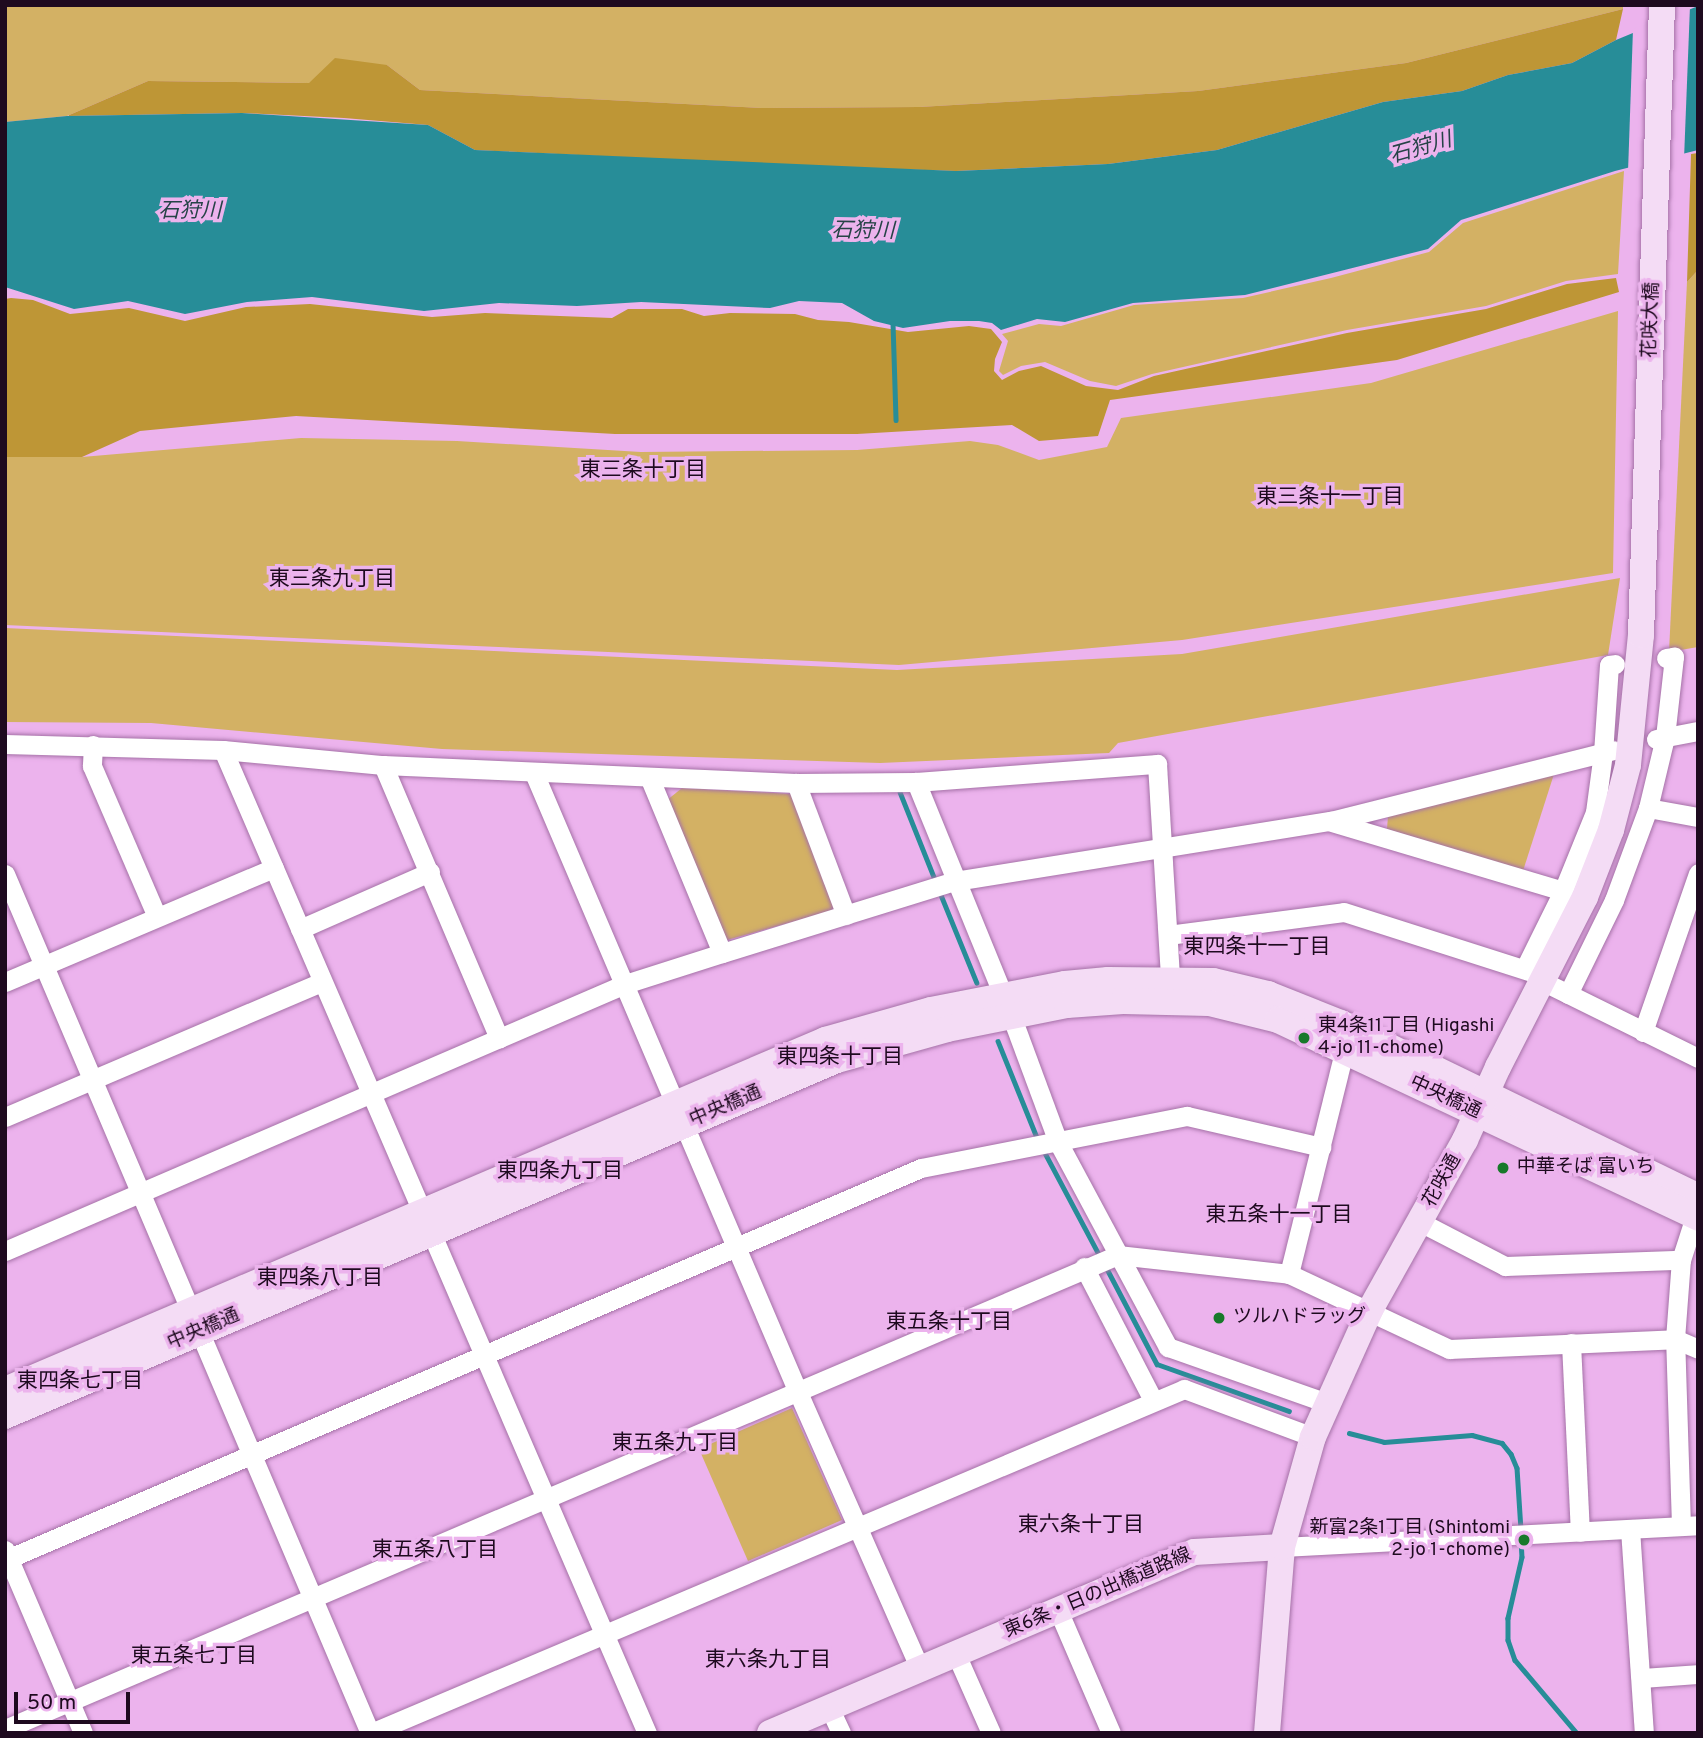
<!DOCTYPE html>
<meta charset="utf-8">
<style>
body{margin:0}
#map{position:relative;width:1703px;height:1738px;overflow:hidden;background:#ecb3ed;font-family:Overpass,"Noto Sans JP",sans-serif}
div>[style]{position:absolute}
.green>*{inset:0;background:#d3b164}
.forest>*{inset:0;background:#be9636}
.water>*{inset:0;background:#278d98}
.pier>*{inset:0;background:#ecb3ed}
.stream>*{height:4.5px;margin:-2.25px;padding:0 2.25px;transform-origin:2.25px;border-radius:2.25px;background:#278d98}
.roads{filter:drop-shadow(0 0 2px #a571a7) drop-shadow(0 0 2px #a571a7)}
.street>*{height:19px;margin:-9.5px;padding:0 9.5px;transform-origin:9.5px;border-radius:9.5px;background:#fff}
.secondary>*{height:26px;margin:-13px;padding:0 13px;transform-origin:13px;border-radius:13px;background:#f4dcf5}
.dots>*{width:19px;height:19px;translate:-50% -50%;box-sizing:border-box;border:4px solid #ecb3ed;border-radius:50%}
span{translate:-50% -50%;white-space:nowrap;text-align:center;line-height:1.15;-webkit-text-stroke:7px #ecb3ed;paint-order:stroke}
.street-label{font-size:19px;color:#1e0a1f}
.poi-label{font-size:19px;color:#1e0a1f}
.left{translate:0 -50%;text-align:left}
.right{translate:-100% -50%;text-align:right}
.water-label{font-size:21px;color:#264347;font-style:italic}
.neighbourhood-label{font-size:21px;color:#1e0a1f}
.frame{position:absolute;inset:0;border:7px solid #1e0a1f;pointer-events:none}
.scale{position:absolute;left:14px;top:1692px;width:116px;height:32px;box-sizing:border-box;border:4px solid #1e0a1f;border-top:0;padding-left:9px;font-size:21px;line-height:24px;white-space:nowrap;color:#1e0a1f;-webkit-text-stroke:5px #ecb3ed;paint-order:stroke}
</style>
<div id="map">
<div class="green">
<div style="clip-path:polygon(5px 5px,1623px 5px,1623px 9px,1406px 63px,1198px 91px,919px 107px,762px 108px,420px 90px,387px 65px,309px 83px,148px 81px,67px 116px,5px 122px)"></div>
<div style="clip-path:polygon(1624px 171px,1618px 274px,1566px 281px,1486px 306px,1347px 330px,1152px 374px,1116px 386px,1090px 381px,1045px 362px,1021px 366px,1003px 375px,999px 371px,1008px 341px,1002px 334px,1039px 324px,1061px 326px,1134px 305px,1243px 298px,1331px 278px,1429px 252px,1463px 223px)"></div>
<div style="clip-path:polygon(1698px 270px,1698px 647px,1669px 652px,1687px 282px)"></div>
<div style="clip-path:polygon(1618px 311px,1613px 573px,1182px 640px,899px 665px,5px 625px,5px 457px,82px 457px,301px 438px,457px 441px,641px 452px,857px 450px,970px 441px,998px 445px,1039px 460px,1107px 447px,1121px 418px,1371px 383px)"></div>
<div style="clip-path:polygon(1620px 578px,1608px 655px,1118px 743px,1109px 753px,880px 763px,442px 749px,151px 723px,5px 722px,5px 628px,897px 670px,1182px 654px)"></div>
<div style="clip-path:polygon(1554px 774px,1523px 871px,1387px 829px,1388px 816px)"></div>
<div style="clip-path:polygon(682px 788px,792px 794px,835px 910px,727px 940px,666px 801px)"></div>
<div style="clip-path:polygon(792px 1408px,842px 1520px,748px 1561px,699px 1449px)"></div>
</div>
<div class="forest">
<div style="clip-path:polygon(1623px 9px,1616px 40px,1572px 63px,1508px 75px,1462px 91px,1383px 102px,1217px 150px,1108px 164px,956px 171px,801px 166px,475px 150px,428px 125px,344px 118px,242px 113px,67px 116px,148px 81px,309px 83px,335px 58px,387px 65px,420px 90px,762px 108px,919px 107px,1198px 91px,1406px 63px)"></div>
<div style="clip-path:polygon(1698px 153px,1698px 270px,1687px 282px,1691px 154px)"></div>
<div style="clip-path:polygon(1616px 278px,1619px 292px,1397px 360px,1110px 400px,1098px 436px,1039px 441px,1012px 425px,857px 434px,615px 434px,296px 416px,140px 431px,82px 457px,5px 457px,5px 299px,11px 298px,33px 300px,70px 314px,129px 308px,185px 321px,246px 307px,310px 304px,432px 317px,485px 313px,612px 318px,628px 309px,682px 309px,704px 316px,730px 313px,795px 314px,818px 320px,849px 322px,908px 332px,969px 326px,991px 329px,1002px 342px,995px 359px,994px 371px,1002px 380px,1019px 371px,1041px 366px,1086px 386px,1118px 390px,1154px 376px,1347px 333px,1486px 309px,1567px 284px)"></div>
</div>
<div class="water">
<div style="clip-path:polygon(1698px 6px,1698px 150px,1615px 171px,1461px 220px,1428px 249px,1245px 295px,1133px 303px,1065px 322px,1037px 319px,1001px 330px,992px 323px,979px 321px,950px 321px,903px 328px,874px 321px,842px 303px,799px 301px,770px 308px,641px 302px,577px 306px,499px 303px,424px 311px,312px 297px,247px 302px,185px 314px,128px 301px,74px 309px,5px 287px,5px 122px,67px 116px,242px 113px,428px 125px,475px 150px,956px 171px,1108px 164px,1217px 150px,1383px 102px,1462px 91px,1508px 75px,1572px 63px,1616px 40px)"></div>
</div>
<div class="pier">
<div style="clip-path:polygon(1690px 6px,1684px 159px,1628px 172px,1633px 29px)"></div>
</div>
<div class="stream">
<div style="left:893px;top:323px;width:97px;rotate:88.2deg"></div>
<div style="left:900px;top:792px;width:97px;rotate:68.2deg"></div>
<div style="left:939px;top:890px;width:100px;rotate:67.8deg"></div>
<div style="left:998px;top:1041px;width:107px;rotate:68deg"></div>
<div style="left:1044px;top:1151px;width:121px;rotate:62deg"></div>
<div style="left:1105px;top:1265px;width:112px;rotate:62.3deg"></div>
<div style="left:1157px;top:1364px;width:140px;rotate:19.6deg"></div>
<div style="left:1349px;top:1433px;width:36px;rotate:14deg"></div>
<div style="left:1384px;top:1442px;width:88px;rotate:-4.5deg"></div>
<div style="left:1472px;top:1435px;width:31px;rotate:15deg"></div>
<div style="left:1502px;top:1443px;width:14px;rotate:51deg"></div>
<div style="left:1511px;top:1454px;width:15px;rotate:67deg"></div>
<div style="left:1517px;top:1468px;width:62px;rotate:86.3deg"></div>
<div style="left:1521px;top:1539px;width:18px;rotate:87deg"></div>
<div style="left:1522px;top:1557px;width:63px;rotate:102.9deg"></div>
<div style="left:1508px;top:1618px;width:22px;rotate:90deg"></div>
<div style="left:1508px;top:1640px;width:21px;rotate:71deg"></div>
<div style="left:1515px;top:1660px;width:96px;rotate:49.7deg"></div>
</div>
<div class="roads">
<div class="street">
<div style="left:1656px;top:739px;width:43px;rotate:-10.8deg"></div>
<div style="left:5px;top:744px;width:218px;rotate:1.6deg"></div>
<div style="left:223px;top:750px;width:161px;rotate:5.4deg"></div>
<div style="left:383px;top:765px;width:413px;rotate:2.5deg"></div>
<div style="left:796px;top:783px;width:120px;rotate:-0.5deg"></div>
<div style="left:916px;top:782px;width:242px;rotate:-4.3deg"></div>
<div style="left:1157px;top:764px;width:229px;rotate:86.5deg"></div>
<div style="left:93px;top:745px;width:21px;rotate:93deg"></div>
<div style="left:92px;top:766px;width:164px;rotate:66.7deg"></div>
<div style="left:223px;top:750px;width:1071px;rotate:66.67deg"></div>
<div style="left:383px;top:765px;width:297px;rotate:67deg"></div>
<div style="left:534px;top:773px;width:671px;rotate:66.91deg"></div>
<div style="left:797px;top:1390px;width:305px;rotate:66.2deg"></div>
<div style="left:650px;top:779px;width:188px;rotate:67.5deg"></div>
<div style="left:916px;top:782px;width:252px;rotate:67.8deg"></div>
<div style="left:1011px;top:1015px;width:135px;rotate:69.7deg"></div>
<div style="left:1058px;top:1142px;width:233px;rotate:61.8deg"></div>
<div style="left:1168px;top:1347px;width:169px;rotate:19.4deg"></div>
<div style="left:796px;top:783px;width:141px;rotate:69.3deg"></div>
<div style="left:1648px;top:808px;width:51px;rotate:10.2deg"></div>
<div style="left:1332px;top:822px;width:241px;rotate:16.6deg"></div>
<div style="left:5px;top:874px;width:933px;rotate:66.98deg"></div>
<div style="left:300px;top:929px;width:142px;rotate:-23.7deg"></div>
<div style="left:1168px;top:935px;width:177px;rotate:-7.4deg"></div>
<div style="left:1344px;top:912px;width:210px;rotate:17.7deg"></div>
<div style="left:1525px;top:968px;width:86px;rotate:-63.7deg"></div>
<div style="left:1563px;top:891px;width:85px;rotate:-67.9deg"></div>
<div style="left:1595px;top:812px;width:60px;rotate:-82.3deg"></div>
<div style="left:1603px;top:753px;width:88px;rotate:-86.1deg"></div>
<div style="left:1609px;top:665px;width:6px;rotate:-9deg"></div>
<div style="left:1542px;top:981px;width:174px;rotate:26.3deg"></div>
<div style="left:5px;top:982px;width:292px;rotate:-23deg"></div>
<div style="left:1568px;top:994px;width:105px;rotate:-63.9deg"></div>
<div style="left:1614px;top:900px;width:98px;rotate:-69.7deg"></div>
<div style="left:1648px;top:808px;width:73px;rotate:-76.5deg"></div>
<div style="left:1665px;top:737px;width:81px;rotate:-83.6deg"></div>
<div style="left:1674px;top:657px;width:8px;rotate:173deg"></div>
<div style="left:1643px;top:1032px;width:168px;rotate:-70.9deg"></div>
<div style="left:5px;top:1117px;width:345px;rotate:-23.1deg"></div>
<div style="left:1420px;top:1222px;width:96px;rotate:27.4deg"></div>
<div style="left:1505px;top:1266px;width:176px;rotate:-2deg"></div>
<div style="left:5px;top:1251px;width:675px;rotate:-23.3deg"></div>
<div style="left:625px;top:984px;width:102px;rotate:-17.7deg"></div>
<div style="left:722px;top:953px;width:244px;rotate:-17.2deg"></div>
<div style="left:955px;top:881px;width:381px;rotate:-9.1deg"></div>
<div style="left:1331px;top:821px;width:291px;rotate:-14.1deg"></div>
<div style="left:1084px;top:1267px;width:150px;rotate:62.6deg"></div>
<div style="left:1289px;top:1274px;width:229px;rotate:-76.1deg"></div>
<div style="left:1571px;top:1343px;width:189px;rotate:87.3deg"></div>
<div style="left:1681px;top:1526px;width:187px;rotate:-91.8deg"></div>
<div style="left:1675px;top:1339px;width:79px;rotate:-85.7deg"></div>
<div style="left:1681px;top:1260px;width:56px;rotate:-72.2deg"></div>
<div style="left:1630px;top:1529px;width:204px;rotate:86.1deg"></div>
<div style="left:1282px;top:1547px;width:417px;rotate:-3deg"></div>
<div style="left:5px;top:1550px;width:199px;rotate:66.9deg"></div>
<div style="left:5px;top:1560px;width:996px;rotate:-23.17deg"></div>
<div style="left:921px;top:1168px;width:271px;rotate:-11.1deg"></div>
<div style="left:1187px;top:1116px;width:138px;rotate:13deg"></div>
<div style="left:1058px;top:1610px;width:134px;rotate:66.7deg"></div>
<div style="left:956px;top:1654px;width:86px;rotate:66.1deg"></div>
<div style="left:1641px;top:1678px;width:57px;rotate:-4deg"></div>
<div style="left:829px;top:1707px;width:29px;rotate:65deg"></div>
<div style="left:5px;top:1729px;width:1210px;rotate:-23.07deg"></div>
<div style="left:1118px;top:1255px;width:172px;rotate:6.3deg"></div>
<div style="left:1289px;top:1274px;width:177px;rotate:25.1deg"></div>
<div style="left:1449px;top:1349px;width:226px;rotate:-2.5deg"></div>
<div style="left:1675px;top:1339px;width:25px;rotate:23deg"></div>
<div style="left:371px;top:1733px;width:883px;rotate:-22.93deg"></div>
<div style="left:1184px;top:1389px;width:138px;rotate:20.4deg"></div>
</div>
<div class="secondary">
<div style="left:5px;top:1390px;width:892px;rotate:-23.11deg"></div>
<div style="left:825px;top:1040px;width:110px;rotate:-15.8deg"></div>
<div style="left:931px;top:1010px;width:136px;rotate:-11deg"></div>
<div style="left:1065px;top:984px;width:43px;rotate:-5.3deg"></div>
<div style="left:1108px;top:980px;width:105px;rotate:0.5deg"></div>
<div style="left:1213px;top:981px;width:57px;rotate:13.3deg"></div>
<div style="left:1268px;top:994px;width:79px;rotate:21.7deg"></div>
<div style="left:1341px;top:1023px;width:397px;rotate:25.9deg"></div>
<div style="left:5px;top:1416px;width:905px;rotate:-23.17deg"></div>
<div style="left:837px;top:1060px;width:114px;rotate:-15.7deg"></div>
<div style="left:947px;top:1029px;width:122px;rotate:-11.3deg"></div>
<div style="left:1067px;top:1005px;width:56px;rotate:-4.1deg"></div>
<div style="left:1123px;top:1001px;width:86px;rotate:1.3deg"></div>
<div style="left:1209px;top:1003px;width:71px;rotate:13.8deg"></div>
<div style="left:1278px;top:1020px;width:464px;rotate:25.2deg"></div>
<div style="left:770px;top:1733px;width:461px;rotate:-23.1deg"></div>
<div style="left:1194px;top:1552px;width:88px;rotate:-3.3deg"></div>
<div style="left:1267px;top:1733px;width:187px;rotate:-85.4deg"></div>
<div style="left:1282px;top:1547px;width:114px;rotate:-74.3deg"></div>
<div style="left:1313px;top:1437px;width:139px;rotate:-65.8deg"></div>
<div style="left:1370px;top:1310px;width:195px;rotate:-60.8deg"></div>
<div style="left:1465px;top:1140px;width:80px;rotate:-65.7deg"></div>
<div style="left:1498px;top:1067px;width:191px;rotate:-62.9deg"></div>
<div style="left:1585px;top:897px;width:72px;rotate:-68.8deg"></div>
<div style="left:1611px;top:830px;width:67px;rotate:-75.3deg"></div>
<div style="left:1628px;top:765px;width:131px;rotate:-84.3deg"></div>
<div style="left:1641px;top:635px;width:630px;rotate:-88.09deg"></div>
</div>
</div>
<div class="dots">
<div style="left:1304px;top:1038px;background:#17792a"></div>
<div style="left:1503px;top:1168px;background:#17792a"></div>
<div style="left:1219px;top:1318px;background:#17792a"></div>
<div style="left:1524px;top:1540px;background:#17792a"></div>
</div>
<div class="street-label">
<span style="left:1652px;top:320px;rotate:-88deg">花咲大橋</span>
<span style="left:1445px;top:1098px;rotate:25deg">中央橋通</span>
<span style="left:726px;top:1107px;rotate:-23deg">中央橋通</span>
<span style="left:1443px;top:1181px;rotate:-61deg">花咲通</span>
<span style="left:204px;top:1330px;rotate:-23deg">中央橋通</span>
<span style="left:1098px;top:1594px;rotate:-23deg">東6条・日の出橋道路線</span>
</div>
<div class="poi-label">
<span class="left" style="left:1318px;top:1038px">東4条11丁目 (Higashi<br>4-jo 11-chome)</span>
<span class="left" style="left:1517px;top:1168px">中華そば 富いち</span>
<span class="left" style="left:1233px;top:1318px">ツルハドラッグ</span>
<span class="right" style="left:1510px;top:1540px">新富2条1丁目 (Shintomi<br>2-jo 1-chome)</span>
</div>
<div class="water-label">
<span style="left:1421px;top:149px;rotate:-16deg">石狩川</span>
<span style="left:190px;top:212px">石狩川</span>
<span style="left:863px;top:232px;rotate:1deg">石狩川</span>
</div>
<div class="neighbourhood-label">
<span style="left:643px;top:471px">東三条十丁目</span>
<span style="left:1330px;top:498px">東三条十一丁目</span>
<span style="left:332px;top:580px">東三条九丁目</span>
<span style="left:1257px;top:948px">東四条十一丁目</span>
<span style="left:840px;top:1058px">東四条十丁目</span>
<span style="left:560px;top:1172px">東四条九丁目</span>
<span style="left:1279px;top:1216px">東五条十一丁目</span>
<span style="left:320px;top:1279px">東四条八丁目</span>
<span style="left:949px;top:1323px">東五条十丁目</span>
<span style="left:80px;top:1382px">東四条七丁目</span>
<span style="left:675px;top:1444px">東五条九丁目</span>
<span style="left:1081px;top:1526px">東六条十丁目</span>
<span style="left:435px;top:1551px">東五条八丁目</span>
<span style="left:194px;top:1657px">東五条七丁目</span>
<span style="left:768px;top:1661px">東六条九丁目</span>
</div>
<div class="frame"></div>
<div class="scale">50 m</div>
</div>
